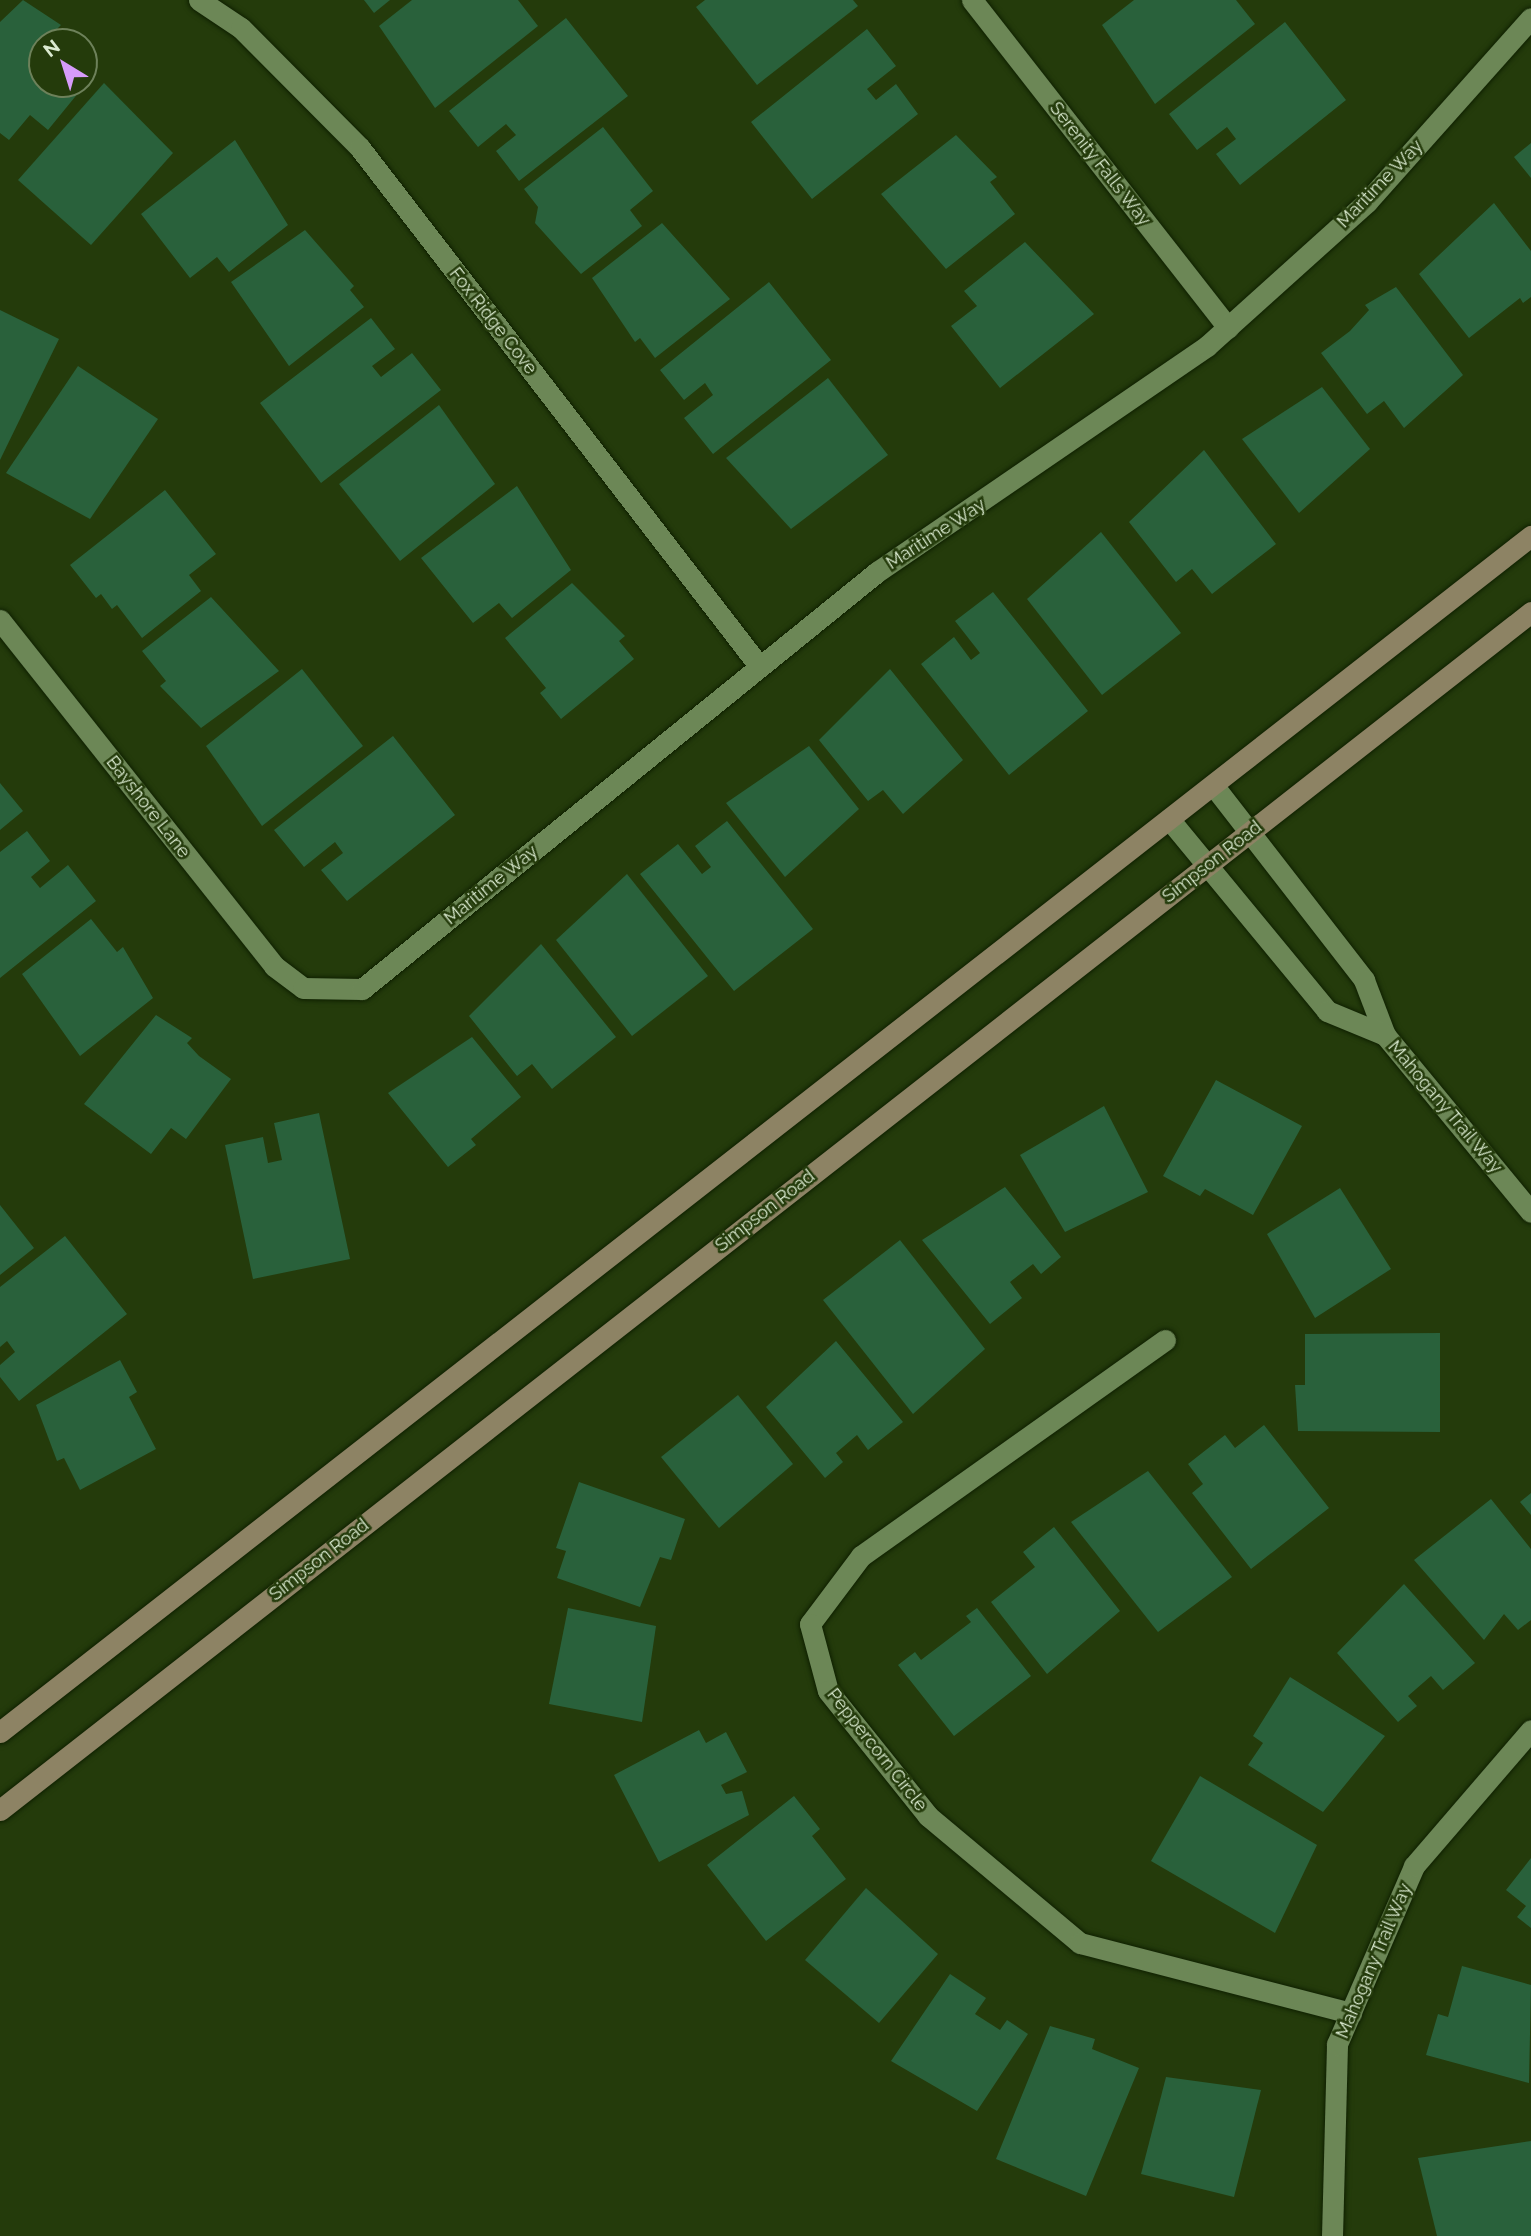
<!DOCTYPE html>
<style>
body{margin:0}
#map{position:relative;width:1531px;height:2236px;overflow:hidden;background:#243b0b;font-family:Raleway,sans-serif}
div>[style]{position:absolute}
.building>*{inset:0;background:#29613b}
.roads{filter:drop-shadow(0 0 2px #0f2000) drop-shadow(0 0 2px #0f2000)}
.minor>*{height:21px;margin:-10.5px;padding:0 10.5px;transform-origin:10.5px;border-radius:10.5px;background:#6c8756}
.secondary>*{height:21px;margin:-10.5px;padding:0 10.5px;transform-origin:10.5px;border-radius:10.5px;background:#8d8364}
span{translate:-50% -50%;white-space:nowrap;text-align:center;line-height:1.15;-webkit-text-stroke:5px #243b0b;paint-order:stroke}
.street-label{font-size:18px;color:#dbebd1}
.north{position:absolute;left:28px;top:28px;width:70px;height:70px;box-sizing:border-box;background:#243b0b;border:2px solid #6d815a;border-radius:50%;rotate:322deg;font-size:19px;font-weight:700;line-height:28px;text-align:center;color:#dbebd1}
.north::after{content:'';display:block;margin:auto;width:24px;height:32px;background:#d69bfa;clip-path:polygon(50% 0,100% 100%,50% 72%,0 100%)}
</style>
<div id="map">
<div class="building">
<div style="clip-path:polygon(23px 0,61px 25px,56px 30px,68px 40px,42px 42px,42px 84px,84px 84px,84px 60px,97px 70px,48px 130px,30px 115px,9px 140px,0 133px,0 22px)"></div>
<div style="clip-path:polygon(364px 0,390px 0,374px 13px)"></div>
<div style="clip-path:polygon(412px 0,518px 0,538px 26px,435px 108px,379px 26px)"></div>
<div style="clip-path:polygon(705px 0,853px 0,858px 6px,757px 85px,696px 7px)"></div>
<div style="clip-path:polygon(1134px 0,1236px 0,1255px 24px,1155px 104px,1102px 25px)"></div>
<div style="clip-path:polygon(566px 18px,628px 96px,519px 181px,496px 151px,516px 135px,506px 124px,478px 147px,449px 111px)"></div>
<div style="clip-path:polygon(1285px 22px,1346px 100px,1240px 185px,1216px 154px,1236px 139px,1227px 127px,1197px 150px,1169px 114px)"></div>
<div style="clip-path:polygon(867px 29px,896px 66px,867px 89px,876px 100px,896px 84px,918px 114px,812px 199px,751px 122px)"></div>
<div style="clip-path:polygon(104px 83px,173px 153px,91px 245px,18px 180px)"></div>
<div style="clip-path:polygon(603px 127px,653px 191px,630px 210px,642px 226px,581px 274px,535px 223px,538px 207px,524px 189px)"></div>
<div style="clip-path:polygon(956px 135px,997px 177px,990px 182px,1015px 214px,946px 269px,881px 194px)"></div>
<div style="clip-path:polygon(235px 140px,288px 225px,229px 272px,217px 257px,190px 278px,141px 214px)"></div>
<div style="clip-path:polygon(1531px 143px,1531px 178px,1514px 157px)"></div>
<div style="clip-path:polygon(1494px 203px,1531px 251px,1531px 297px,1523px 303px,1520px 298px,1469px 338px,1419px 274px)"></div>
<div style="clip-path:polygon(662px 223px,730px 299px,655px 358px,640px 338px,635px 342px,592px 278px)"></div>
<div style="clip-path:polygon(305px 230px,354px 286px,350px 290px,364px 307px,289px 366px,231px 282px)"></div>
<div style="clip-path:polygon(1025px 242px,1094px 314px,1000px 388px,951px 326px,977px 306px,964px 291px)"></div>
<div style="clip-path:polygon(769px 282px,831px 360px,713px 454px,684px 418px,713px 395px,705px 383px,684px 400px,660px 370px)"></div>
<div style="clip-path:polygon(1396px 287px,1463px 375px,1404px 428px,1384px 401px,1367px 414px,1321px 353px,1350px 331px,1369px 310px,1365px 305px)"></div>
<div style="clip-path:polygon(0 310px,59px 339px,0 460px)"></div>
<div style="clip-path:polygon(371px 318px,395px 349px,372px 366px,381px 377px,412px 353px,441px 390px,321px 483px,260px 403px)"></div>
<div style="clip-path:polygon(78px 366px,158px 419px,90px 519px,6px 473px)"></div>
<div style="clip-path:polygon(828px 378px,888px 455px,791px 529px,726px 458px)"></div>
<div style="clip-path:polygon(1322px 387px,1370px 449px,1299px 513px,1242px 439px)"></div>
<div style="clip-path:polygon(439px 405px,495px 484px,400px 561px,339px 484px)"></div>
<div style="clip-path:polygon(1204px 450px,1276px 544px,1212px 594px,1192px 569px,1176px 582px,1129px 522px)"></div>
<div style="clip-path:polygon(517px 486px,571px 570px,512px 618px,499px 603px,473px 623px,421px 558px)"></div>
<div style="clip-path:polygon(165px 490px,216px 554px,189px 575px,201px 591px,142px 638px,117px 605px,112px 609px,101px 594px,96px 598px,70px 565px)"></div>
<div style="clip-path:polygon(1101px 532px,1181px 633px,1102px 695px,1027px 599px)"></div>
<div style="clip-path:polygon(572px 583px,625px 636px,619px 641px,634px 659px,561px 719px,540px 693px,546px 688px,505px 638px)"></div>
<div style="clip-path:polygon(993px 592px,1088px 711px,1009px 775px,921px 664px,954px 637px,971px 660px,980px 653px,955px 621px)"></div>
<div style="clip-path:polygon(211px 597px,279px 671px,201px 728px,160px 686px,166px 681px,142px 651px)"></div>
<div style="clip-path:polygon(302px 669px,363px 746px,262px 826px,206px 746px)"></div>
<div style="clip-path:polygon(890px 669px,963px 760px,903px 814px,883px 790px,868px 801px,819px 740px)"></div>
<div style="clip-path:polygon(393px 736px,455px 815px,347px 901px,321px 870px,343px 853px,335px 842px,304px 867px,274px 830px)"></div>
<div style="clip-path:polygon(809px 746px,859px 809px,785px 877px,726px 803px)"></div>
<div style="clip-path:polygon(0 783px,23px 811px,0 830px)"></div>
<div style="clip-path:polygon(727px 821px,813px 929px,734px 991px,640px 874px,678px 844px,702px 874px,711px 867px,695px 846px)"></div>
<div style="clip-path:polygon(27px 831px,50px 861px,31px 877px,40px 888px,68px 865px,96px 901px,0 978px,0 852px)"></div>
<div style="clip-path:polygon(627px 874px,708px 976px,632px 1036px,556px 940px)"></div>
<div style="clip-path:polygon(91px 919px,117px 952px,123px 947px,153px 998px,80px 1056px,22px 974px)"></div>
<div style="clip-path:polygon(541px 944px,616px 1037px,552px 1089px,532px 1064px,517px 1076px,469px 1016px)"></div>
<div style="clip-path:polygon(156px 1015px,192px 1038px,187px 1043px,199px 1056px,231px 1079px,186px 1139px,171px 1128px,151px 1154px,84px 1104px)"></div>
<div style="clip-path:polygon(472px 1037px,521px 1097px,471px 1139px,476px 1145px,448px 1167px,388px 1093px)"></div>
<div style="clip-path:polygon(1216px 1080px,1302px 1126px,1253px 1215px,1205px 1189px,1200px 1196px,1163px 1176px)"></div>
<div style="clip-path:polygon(1104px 1106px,1148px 1192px,1065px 1232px,1020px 1155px)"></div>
<div style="clip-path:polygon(319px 1113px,350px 1259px,253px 1279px,225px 1145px,263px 1137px,268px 1163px,282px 1160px,274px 1123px)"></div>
<div style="clip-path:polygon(1005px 1187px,1061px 1257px,1041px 1274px,1033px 1264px,1010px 1282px,1022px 1298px,990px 1324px,922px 1240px)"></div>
<div style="clip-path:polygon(1340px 1188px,1391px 1269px,1315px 1318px,1267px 1234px)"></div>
<div style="clip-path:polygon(0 1205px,34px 1248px,0 1275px)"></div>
<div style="clip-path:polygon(65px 1236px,127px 1314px,19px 1401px,0 1377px,0 1365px,15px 1352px,7px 1341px,0 1347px,0 1287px)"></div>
<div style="clip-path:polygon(900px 1240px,985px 1349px,913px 1414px,823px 1300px)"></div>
<div style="clip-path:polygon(1440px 1333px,1440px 1432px,1298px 1431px,1295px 1385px,1305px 1385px,1305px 1334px)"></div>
<div style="clip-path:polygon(836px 1341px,903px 1422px,868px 1450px,857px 1435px,836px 1453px,843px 1462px,825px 1478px,766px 1407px)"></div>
<div style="clip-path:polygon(120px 1360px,137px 1392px,129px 1397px,156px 1449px,80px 1490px,64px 1458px,57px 1461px,36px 1405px)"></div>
<div style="clip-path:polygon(738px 1395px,793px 1464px,719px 1528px,661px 1457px)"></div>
<div style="clip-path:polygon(1264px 1425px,1329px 1508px,1251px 1569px,1192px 1493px,1203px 1484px,1188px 1464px,1225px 1435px,1235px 1448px)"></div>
<div style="clip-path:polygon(1148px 1471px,1232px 1577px,1158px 1632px,1071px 1522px)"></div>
<div style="clip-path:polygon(579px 1482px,685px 1519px,671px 1560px,660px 1557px,640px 1607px,557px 1578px,566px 1551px,556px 1548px)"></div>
<div style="clip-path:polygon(1531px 1493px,1531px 1515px,1520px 1502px)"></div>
<div style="clip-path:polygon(1491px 1499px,1531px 1549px,1531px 1620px,1518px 1630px,1504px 1614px,1484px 1640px,1414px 1560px)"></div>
<div style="clip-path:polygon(1054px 1527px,1120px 1611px,1047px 1674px,991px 1602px,1035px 1567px,1023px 1552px)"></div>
<div style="clip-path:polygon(1404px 1584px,1475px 1663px,1443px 1690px,1431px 1676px,1408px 1696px,1417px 1706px,1398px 1722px,1337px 1653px)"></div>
<div style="clip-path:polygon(568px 1608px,656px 1626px,642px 1722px,549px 1704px)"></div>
<div style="clip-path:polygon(977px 1608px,1031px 1676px,954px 1736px,898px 1665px,915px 1652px,921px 1660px,971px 1622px,966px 1616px)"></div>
<div style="clip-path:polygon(1290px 1677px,1385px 1736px,1323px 1812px,1248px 1765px,1263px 1743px,1253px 1736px)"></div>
<div style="clip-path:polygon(699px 1730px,706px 1743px,726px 1732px,747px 1772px,721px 1785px,726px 1794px,742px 1791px,749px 1815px,659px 1862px,614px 1775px)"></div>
<div style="clip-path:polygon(1200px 1776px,1317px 1845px,1275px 1933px,1151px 1861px)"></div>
<div style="clip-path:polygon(794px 1796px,820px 1829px,812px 1836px,846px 1879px,766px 1941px,707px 1865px)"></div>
<div style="clip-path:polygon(1531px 1858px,1531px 1928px,1517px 1917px,1526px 1906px,1506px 1890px)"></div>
<div style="clip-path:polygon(866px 1888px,938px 1954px,879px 2023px,805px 1960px)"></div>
<div style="clip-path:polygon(1462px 1966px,1531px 1985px,1529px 2083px,1426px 2055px,1438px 2014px,1448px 2017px)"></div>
<div style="clip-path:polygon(950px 1974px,986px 1998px,975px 2014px,1000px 2030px,1007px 2020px,1028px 2034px,977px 2111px,891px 2061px)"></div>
<div style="clip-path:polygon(1050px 2026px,1095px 2039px,1092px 2049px,1139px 2068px,1086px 2196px,996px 2159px)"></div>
<div style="clip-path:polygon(1166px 2077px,1261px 2090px,1234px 2197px,1141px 2174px)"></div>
<div style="clip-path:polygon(1531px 2141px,1531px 2236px,1437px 2236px,1418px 2158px)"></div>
</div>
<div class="roads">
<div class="minor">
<div style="left:199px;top:0;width:50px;rotate:33.7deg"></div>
<div style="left:241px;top:28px;width:169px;rotate:45.2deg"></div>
<div style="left:360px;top:148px;width:655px;rotate:52.38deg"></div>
<div style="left:972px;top:0;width:416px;rotate:52deg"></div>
<div style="left:0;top:620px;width:441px;rotate:51.6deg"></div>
<div style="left:274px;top:966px;width:36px;rotate:37deg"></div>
<div style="left:303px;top:988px;width:59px;rotate:1deg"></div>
<div style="left:362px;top:989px;width:663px;rotate:-39deg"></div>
<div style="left:877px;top:572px;width:400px;rotate:-34.4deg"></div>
<div style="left:1207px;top:346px;width:215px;rotate:-42deg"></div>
<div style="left:1367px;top:202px;width:246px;rotate:-48.3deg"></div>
<div style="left:1213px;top:785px;width:247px;rotate:52.2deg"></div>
<div style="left:1364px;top:980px;width:59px;rotate:69.1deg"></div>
<div style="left:1385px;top:1035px;width:229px;rotate:50.5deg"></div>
<div style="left:1169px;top:819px;width:249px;rotate:50.5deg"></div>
<div style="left:1327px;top:1011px;width:63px;rotate:22.5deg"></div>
<div style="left:1165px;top:1340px;width:373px;rotate:144.6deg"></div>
<div style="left:861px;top:1556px;width:85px;rotate:126.9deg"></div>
<div style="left:810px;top:1624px;width:69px;rotate:75deg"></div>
<div style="left:828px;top:1691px;width:160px;rotate:51.3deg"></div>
<div style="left:928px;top:1816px;width:198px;rotate:39.9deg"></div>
<div style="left:1080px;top:1943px;width:280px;rotate:14.5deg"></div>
<div style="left:1332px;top:2236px;width:192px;rotate:-88.5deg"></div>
<div style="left:1337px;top:2044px;width:194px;rotate:-66.6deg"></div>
<div style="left:1414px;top:1866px;width:179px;rotate:-49.3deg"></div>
</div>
<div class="secondary">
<div style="left:0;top:1732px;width:1943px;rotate:-38deg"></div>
<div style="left:0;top:1810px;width:1944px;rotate:-38.04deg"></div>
</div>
</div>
<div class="street-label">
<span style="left:1100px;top:164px;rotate:52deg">Serenity Falls Way</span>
<span style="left:1380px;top:184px;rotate:-46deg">Maritime Way</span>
<span style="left:493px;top:321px;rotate:52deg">Fox Ridge Cove</span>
<span style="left:936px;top:534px;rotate:-33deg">Maritime Way</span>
<span style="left:148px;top:807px;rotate:52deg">Bayshore Lane</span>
<span style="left:1212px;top:862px;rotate:-38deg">Simpson Road</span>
<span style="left:491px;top:885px;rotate:-39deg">Maritime Way</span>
<span style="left:1445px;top:1107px;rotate:50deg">Mahogany Trail Way</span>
<span style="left:765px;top:1211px;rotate:-38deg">Simpson Road</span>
<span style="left:319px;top:1560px;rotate:-38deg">Simpson Road</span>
<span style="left:877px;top:1750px;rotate:52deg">Peppercorn Circle</span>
<span style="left:1374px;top:1961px;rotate:-67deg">Mahogany Trail Way</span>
</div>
<div class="north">N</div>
</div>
